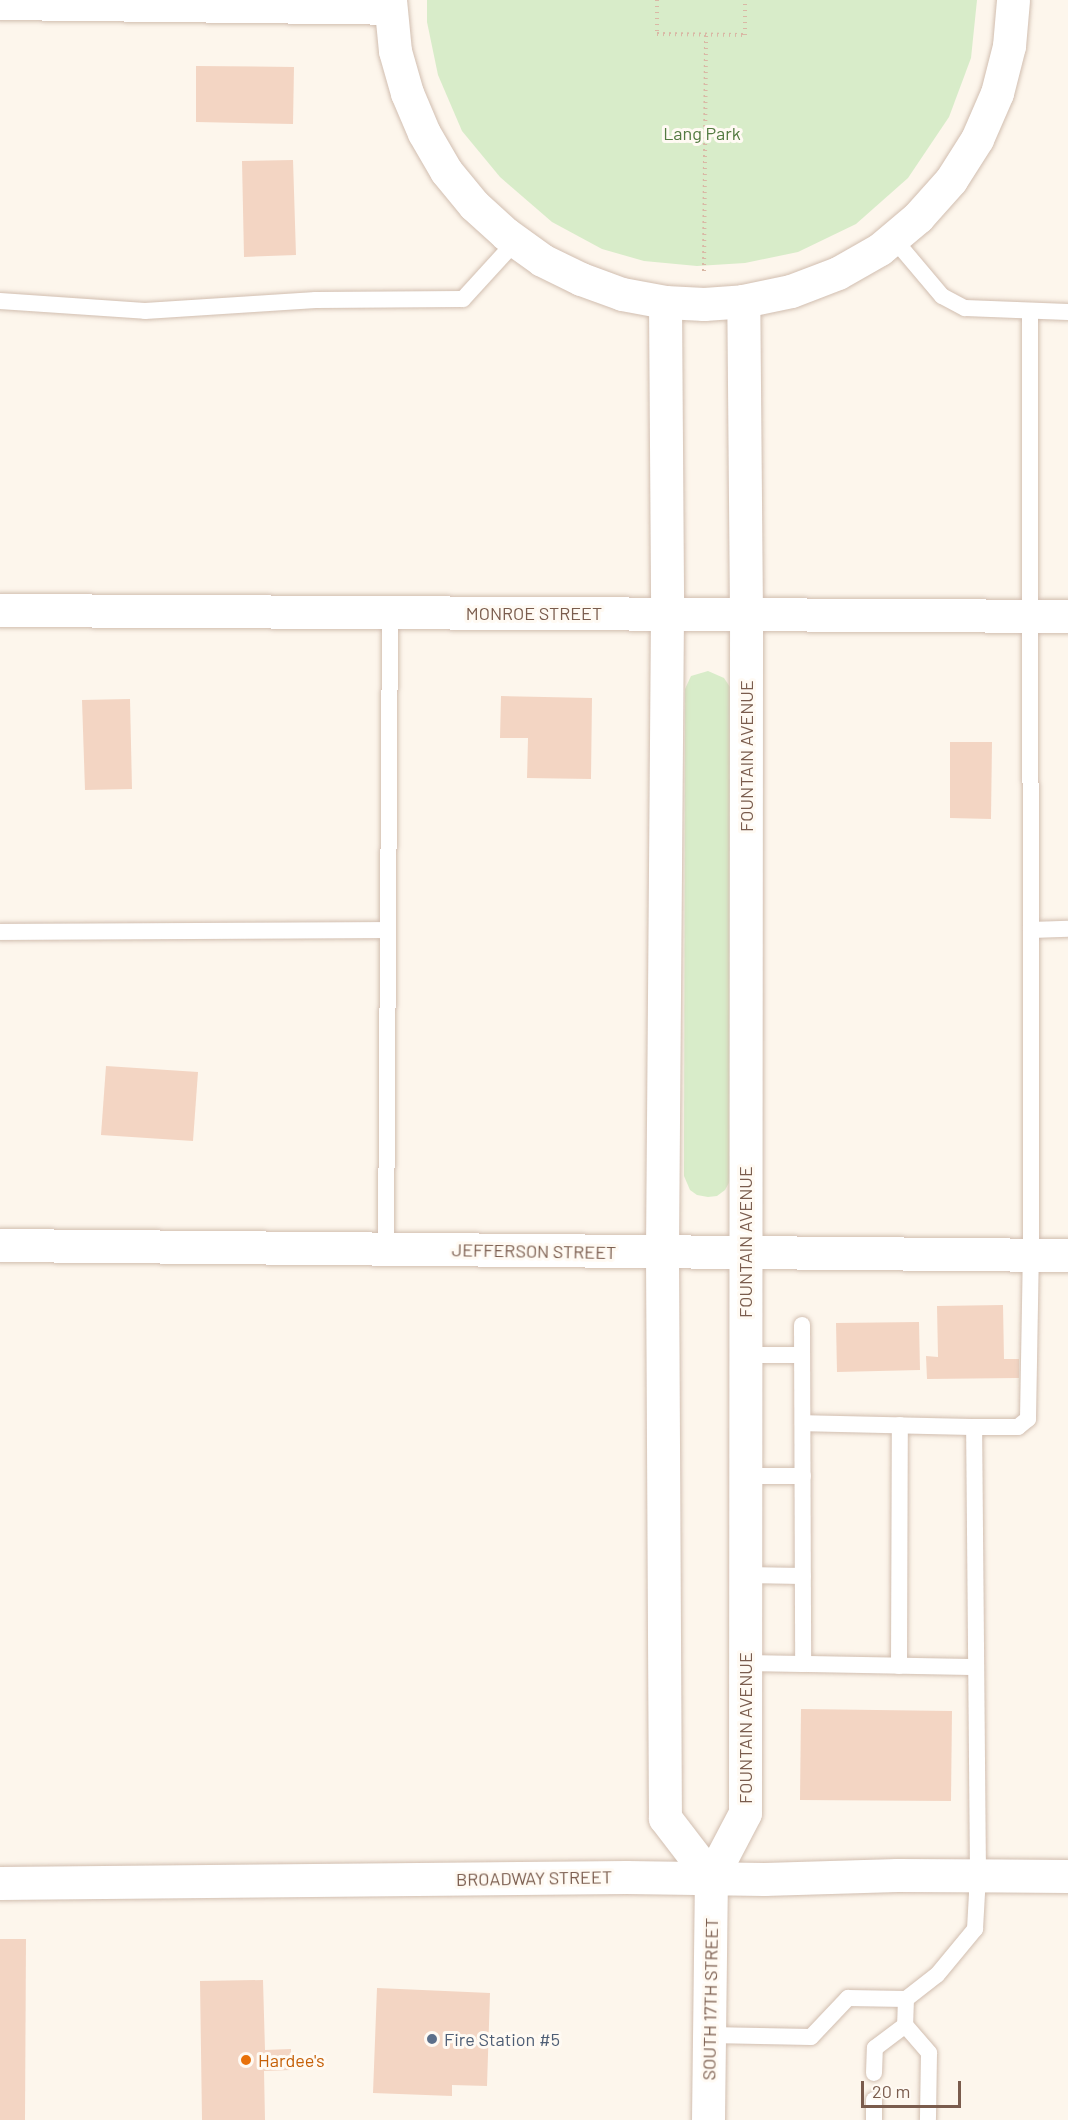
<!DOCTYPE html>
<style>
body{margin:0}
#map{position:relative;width:1068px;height:2120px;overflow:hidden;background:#fdf6ec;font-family:Barlow,sans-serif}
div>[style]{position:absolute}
.green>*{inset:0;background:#d8ecc9}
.building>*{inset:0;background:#f3d5c3}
.path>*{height:4px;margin-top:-2px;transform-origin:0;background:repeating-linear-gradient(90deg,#d9b8a5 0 1.5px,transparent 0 6px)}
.roads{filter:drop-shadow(0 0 2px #d1beb0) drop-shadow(0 0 2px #d1beb0)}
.lane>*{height:16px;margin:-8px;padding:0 8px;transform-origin:8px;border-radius:8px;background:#fff}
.street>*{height:33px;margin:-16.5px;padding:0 16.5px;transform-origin:16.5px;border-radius:16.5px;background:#fff}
.dots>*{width:16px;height:16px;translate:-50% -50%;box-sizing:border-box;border:3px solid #fffaf3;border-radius:50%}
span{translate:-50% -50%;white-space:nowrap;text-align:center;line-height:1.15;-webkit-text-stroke:6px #fffaf3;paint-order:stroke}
.park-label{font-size:18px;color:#537a41}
.street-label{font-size:18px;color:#7a5c4d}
.service-label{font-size:18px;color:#4e5e75}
.left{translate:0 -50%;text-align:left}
.food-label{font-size:18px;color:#c56008}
.scale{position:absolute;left:861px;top:2081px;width:100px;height:27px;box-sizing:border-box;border:3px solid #7a5c4d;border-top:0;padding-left:8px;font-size:18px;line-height:21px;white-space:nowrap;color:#7a5c4d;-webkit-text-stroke:4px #fffaf3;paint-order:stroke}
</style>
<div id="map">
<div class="green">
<div style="clip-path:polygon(427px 0,977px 0,971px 58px,949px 117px,908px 178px,856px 224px,798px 252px,745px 263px,697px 266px,644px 261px,602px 249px,552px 222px,500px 177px,462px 131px,438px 75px,427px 22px)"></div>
<div style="clip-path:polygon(708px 671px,724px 678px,730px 687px,730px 1181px,725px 1190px,717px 1196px,708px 1197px,697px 1195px,690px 1190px,684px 1176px,685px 689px,691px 676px)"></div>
</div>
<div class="building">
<div style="clip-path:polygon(196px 66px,294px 67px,293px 124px,196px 122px)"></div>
<div style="clip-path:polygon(293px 160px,296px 255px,244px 257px,242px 161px)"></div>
<div style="clip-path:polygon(501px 696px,592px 698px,591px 779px,527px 778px,528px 738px,500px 738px)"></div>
<div style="clip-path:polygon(130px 699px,132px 789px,85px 790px,82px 700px)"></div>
<div style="clip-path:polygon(950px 742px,992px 742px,991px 819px,950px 818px)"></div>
<div style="clip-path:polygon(106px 1066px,198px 1072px,193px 1141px,101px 1135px)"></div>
<div style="clip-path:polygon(1003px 1305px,1004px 1359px,1019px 1359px,1019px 1378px,927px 1379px,926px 1356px,938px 1357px,937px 1306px)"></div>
<div style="clip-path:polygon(919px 1322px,920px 1370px,837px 1372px,836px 1323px)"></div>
<div style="clip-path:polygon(801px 1709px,952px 1711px,951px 1801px,800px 1800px)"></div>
<div style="clip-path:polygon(0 1939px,26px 1939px,25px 2120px,0 2120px)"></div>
<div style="clip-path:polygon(263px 1980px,265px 2050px,291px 2049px,291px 2070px,264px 2071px,265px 2120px,202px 2120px,200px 1981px)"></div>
<div style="clip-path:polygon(377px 1988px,490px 1993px,487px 2086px,452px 2085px,452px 2096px,373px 2093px)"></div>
</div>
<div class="path">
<div style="left:657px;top:0;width:34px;rotate:90deg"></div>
<div style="left:657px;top:34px;width:88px;rotate:0.7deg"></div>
<div style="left:745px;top:35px;width:35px;rotate:-90deg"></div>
<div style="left:704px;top:271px;width:237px;rotate:-89.5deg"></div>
</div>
<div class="roads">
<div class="lane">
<div style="left:893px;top:238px;width:76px;rotate:49.8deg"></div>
<div style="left:942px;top:296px;width:26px;rotate:28deg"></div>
<div style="left:965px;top:308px;width:103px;rotate:2.2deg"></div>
<div style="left:0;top:301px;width:145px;rotate:3.9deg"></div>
<div style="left:145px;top:311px;width:171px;rotate:-3.7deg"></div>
<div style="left:316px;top:300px;width:147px;rotate:-0.4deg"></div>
<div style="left:463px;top:299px;width:79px;rotate:-47.6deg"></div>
<div style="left:1031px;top:930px;width:37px;rotate:-2deg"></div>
<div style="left:0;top:932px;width:388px;rotate:-0.3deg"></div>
<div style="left:386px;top:1250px;width:638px;rotate:-89.64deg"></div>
<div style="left:802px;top:1325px;width:339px;rotate:89.8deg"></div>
<div style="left:803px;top:1664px;width:173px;rotate:1deg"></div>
<div style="left:745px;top:1355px;width:57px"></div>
<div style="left:974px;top:1427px;width:44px"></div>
<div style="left:1018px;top:1427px;width:13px;rotate:-39deg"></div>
<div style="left:1028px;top:1419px;width:164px;rotate:-89deg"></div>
<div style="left:1031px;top:1255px;width:942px;rotate:-90.06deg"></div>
<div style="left:745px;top:1476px;width:58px"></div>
<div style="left:745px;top:1575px;width:58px;rotate:1deg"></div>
<div style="left:745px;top:1663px;width:58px;rotate:1deg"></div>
<div style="left:899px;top:1666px;width:241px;rotate:-89.8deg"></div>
<div style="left:906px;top:1999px;width:26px;rotate:92deg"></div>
<div style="left:905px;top:2025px;width:37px;rotate:49deg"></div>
<div style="left:929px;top:2053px;width:67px;rotate:90.9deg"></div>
<div style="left:709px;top:2035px;width:102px;rotate:1.1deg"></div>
<div style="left:811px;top:2037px;width:54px;rotate:-46.5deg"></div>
<div style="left:848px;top:1998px;width:58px;rotate:1deg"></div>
<div style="left:906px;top:1999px;width:39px;rotate:-38deg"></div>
<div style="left:937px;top:1975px;width:60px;rotate:-50.4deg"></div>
<div style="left:975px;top:1929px;width:54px;rotate:-86.8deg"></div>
<div style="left:978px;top:1875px;width:448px;rotate:-90.5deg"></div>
<div style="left:974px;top:1427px;width:170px;rotate:-178.7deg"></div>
<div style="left:874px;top:2073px;width:25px;rotate:-88deg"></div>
<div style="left:875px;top:2048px;width:38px;rotate:-37deg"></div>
<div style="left:874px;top:2100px;width:20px;rotate:90deg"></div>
</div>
<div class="street">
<div style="left:390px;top:0;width:51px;rotate:84.4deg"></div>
<div style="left:395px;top:51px;width:44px;rotate:74.1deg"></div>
<div style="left:407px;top:93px;width:43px;rotate:67deg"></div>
<div style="left:424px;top:133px;width:44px;rotate:59.9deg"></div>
<div style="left:446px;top:171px;width:44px;rotate:50.5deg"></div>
<div style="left:474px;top:205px;width:43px;rotate:42.2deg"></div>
<div style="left:506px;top:234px;width:44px;rotate:35.8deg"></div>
<div style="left:542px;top:260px;width:43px;rotate:26deg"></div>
<div style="left:581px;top:279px;width:44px;rotate:20.1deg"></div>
<div style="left:622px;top:294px;width:44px;rotate:10.5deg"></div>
<div style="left:665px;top:302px;width:39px;rotate:3deg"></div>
<div style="left:704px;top:304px;width:39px;rotate:-4deg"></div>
<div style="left:743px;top:301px;width:49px;rotate:-11.8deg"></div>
<div style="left:791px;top:291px;width:50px;rotate:-21deg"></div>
<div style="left:838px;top:273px;width:48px;rotate:-29.7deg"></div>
<div style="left:880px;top:249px;width:50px;rotate:-40.1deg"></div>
<div style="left:918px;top:217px;width:50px;rotate:-48.3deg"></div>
<div style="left:951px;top:180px;width:49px;rotate:-57.6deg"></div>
<div style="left:977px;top:139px;width:50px;rotate:-66.5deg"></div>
<div style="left:997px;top:93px;width:49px;rotate:-75.7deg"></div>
<div style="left:1009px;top:46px;width:46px;rotate:-85deg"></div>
<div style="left:0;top:3px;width:390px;rotate:0.7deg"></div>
<div style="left:665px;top:302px;width:312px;rotate:89.6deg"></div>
<div style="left:667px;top:614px;width:639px;rotate:90.45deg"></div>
<div style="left:662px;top:1253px;width:565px;rotate:89.7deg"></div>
<div style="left:665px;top:1818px;width:76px;rotate:52.5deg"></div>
<div style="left:0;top:610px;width:1068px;rotate:0.32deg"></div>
<div style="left:0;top:1245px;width:1068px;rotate:0.54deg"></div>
<div style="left:0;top:1883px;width:626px;rotate:-0.55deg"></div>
<div style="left:626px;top:1877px;width:138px;rotate:0.8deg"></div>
<div style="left:764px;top:1879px;width:133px;rotate:-1.7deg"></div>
<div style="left:897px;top:1875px;width:171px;rotate:0.3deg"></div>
<div style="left:708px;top:2120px;width:242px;rotate:-89.3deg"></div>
<div style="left:711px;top:1878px;width:73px;rotate:-62.4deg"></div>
<div style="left:745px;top:1813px;width:1199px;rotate:-89.95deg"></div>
<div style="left:746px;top:614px;width:313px;rotate:-90.5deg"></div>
</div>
</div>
<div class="dots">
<div style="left:432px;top:2039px;background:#5c6f8a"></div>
<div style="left:246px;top:2060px;background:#e8710a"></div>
</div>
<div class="park-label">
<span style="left:702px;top:133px">Lang Park</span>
</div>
<div class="street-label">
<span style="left:534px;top:613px">MONROE STREET</span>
<span style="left:746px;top:756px;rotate:-90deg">FOUNTAIN AVENUE</span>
<span style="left:745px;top:1242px;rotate:-90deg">FOUNTAIN AVENUE</span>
<span style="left:534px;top:1251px;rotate:1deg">JEFFERSON STREET</span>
<span style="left:745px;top:1728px;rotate:-90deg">FOUNTAIN AVENUE</span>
<span style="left:534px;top:1878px;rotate:-1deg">BROADWAY STREET</span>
<span style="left:710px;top:1999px;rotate:-89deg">SOUTH 17TH STREET</span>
</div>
<div class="service-label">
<span class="left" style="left:444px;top:2039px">Fire Station #5</span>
</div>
<div class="food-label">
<span class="left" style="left:258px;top:2060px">Hardee's</span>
</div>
<div class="scale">20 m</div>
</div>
